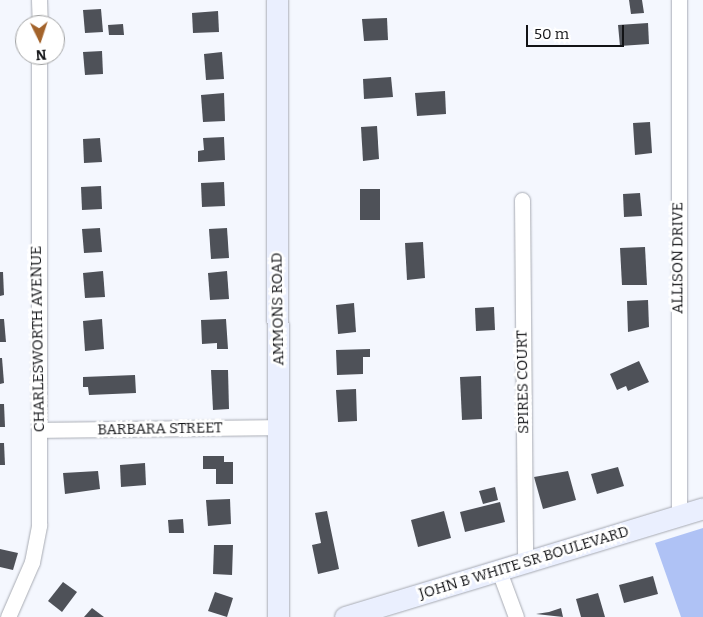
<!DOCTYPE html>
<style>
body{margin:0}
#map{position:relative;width:703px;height:617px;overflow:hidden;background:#f4f7fe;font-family:Bitter,serif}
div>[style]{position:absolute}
.green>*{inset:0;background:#afc2f5}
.building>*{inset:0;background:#4e5158}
.roads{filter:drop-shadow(0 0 1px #a8abb3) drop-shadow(0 0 1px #a8abb3)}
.street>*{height:15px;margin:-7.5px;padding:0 7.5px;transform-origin:7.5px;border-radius:7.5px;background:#fff}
.secondary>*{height:21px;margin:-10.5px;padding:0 10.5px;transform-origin:10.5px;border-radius:10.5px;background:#eaeffe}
span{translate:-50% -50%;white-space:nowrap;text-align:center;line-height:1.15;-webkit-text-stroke:5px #fff;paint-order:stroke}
.street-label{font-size:15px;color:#121316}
.north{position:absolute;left:15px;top:15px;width:50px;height:50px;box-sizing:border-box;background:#fff;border:1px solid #a0a1a2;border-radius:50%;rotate:176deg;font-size:14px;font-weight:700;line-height:20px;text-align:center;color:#121316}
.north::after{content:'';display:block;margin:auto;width:18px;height:22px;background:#a3632b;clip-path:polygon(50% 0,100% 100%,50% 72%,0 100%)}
.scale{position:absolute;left:526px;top:25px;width:98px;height:22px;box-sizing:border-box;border:2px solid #121316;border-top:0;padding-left:6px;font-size:15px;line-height:18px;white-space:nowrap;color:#121316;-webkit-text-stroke:4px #fff;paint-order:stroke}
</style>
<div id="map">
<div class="green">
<div style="clip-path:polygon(703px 528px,703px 617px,681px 617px,655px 543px)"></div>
</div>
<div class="building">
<div style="clip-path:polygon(629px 0,642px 0,644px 13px,631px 14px)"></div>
<div style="clip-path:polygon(101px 9px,103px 32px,85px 33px,83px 10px)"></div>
<div style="clip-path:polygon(218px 11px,219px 32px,193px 33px,192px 13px)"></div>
<div style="clip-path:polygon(387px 18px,388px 40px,364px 41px,362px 19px)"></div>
<div style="clip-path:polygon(648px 23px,649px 44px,620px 46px,618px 25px)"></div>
<div style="clip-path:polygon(123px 24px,124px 35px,109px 35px,108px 25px)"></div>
<div style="clip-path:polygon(102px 51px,103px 74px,85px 75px,83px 52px)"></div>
<div style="clip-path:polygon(222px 52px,224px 79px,206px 80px,204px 54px)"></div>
<div style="clip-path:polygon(391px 77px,393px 97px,364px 99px,363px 79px)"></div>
<div style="clip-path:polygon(445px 91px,446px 114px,417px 116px,415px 93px)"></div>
<div style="clip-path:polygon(224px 93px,225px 121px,203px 122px,201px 95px)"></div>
<div style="clip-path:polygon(650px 122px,652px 153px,635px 155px,633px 123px)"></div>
<div style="clip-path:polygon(377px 126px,379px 159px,363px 161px,361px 127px)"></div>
<div style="clip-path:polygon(224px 137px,225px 160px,198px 162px,198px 151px,204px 150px,203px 138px)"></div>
<div style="clip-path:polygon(100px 138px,102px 162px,84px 163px,83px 139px)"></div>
<div style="clip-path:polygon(224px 182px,225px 206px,202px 207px,201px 183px)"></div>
<div style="clip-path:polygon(101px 186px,102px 209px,82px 210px,81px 187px)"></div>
<div style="clip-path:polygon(360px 189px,380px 189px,380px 220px,360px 220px)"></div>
<div style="clip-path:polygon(640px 193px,642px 216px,624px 217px,623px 194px)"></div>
<div style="clip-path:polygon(100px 228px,102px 252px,84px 253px,82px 229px)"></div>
<div style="clip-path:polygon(227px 228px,229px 258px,211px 259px,209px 229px)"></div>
<div style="clip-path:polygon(423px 242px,425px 278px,407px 280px,405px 243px)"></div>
<div style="clip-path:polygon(645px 247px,647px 285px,622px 285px,620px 248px)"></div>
<div style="clip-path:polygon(103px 271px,105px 297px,85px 298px,83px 273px)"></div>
<div style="clip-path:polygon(227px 271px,229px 299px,210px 300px,208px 273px)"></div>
<div style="clip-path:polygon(0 272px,3px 272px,4px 295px,0 296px)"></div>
<div style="clip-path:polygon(648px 300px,649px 327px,628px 332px,627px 301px)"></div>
<div style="clip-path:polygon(354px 303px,356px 332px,338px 334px,336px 305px)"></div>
<div style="clip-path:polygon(494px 307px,495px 330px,476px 331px,475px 308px)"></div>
<div style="clip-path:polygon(0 319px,4px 319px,6px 342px,0 342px)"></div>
<div style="clip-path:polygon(102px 319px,104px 349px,85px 351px,83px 321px)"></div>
<div style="clip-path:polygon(226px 319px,228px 349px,217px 349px,217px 343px,202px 344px,201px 320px)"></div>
<div style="clip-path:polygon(370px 349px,370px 357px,363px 357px,363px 374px,337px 375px,336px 350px)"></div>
<div style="clip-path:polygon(0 358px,2px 358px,4px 383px,0 384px)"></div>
<div style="clip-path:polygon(639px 361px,649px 382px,628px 391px,626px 386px,617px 390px,610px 374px)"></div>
<div style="clip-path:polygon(211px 370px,228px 370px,229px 409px,213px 410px)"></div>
<div style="clip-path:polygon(135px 375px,136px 393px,89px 395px,88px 387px,83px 387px,83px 377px)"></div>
<div style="clip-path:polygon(481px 376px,482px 419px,462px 420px,460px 377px)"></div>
<div style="clip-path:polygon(356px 389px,357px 421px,338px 422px,336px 390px)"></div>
<div style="clip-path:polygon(0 404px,4px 404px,5px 427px,0 427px)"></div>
<div style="clip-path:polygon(0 443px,4px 443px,5px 465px,0 465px)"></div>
<div style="clip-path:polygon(203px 456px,224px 456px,224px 462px,233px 462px,233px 484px,216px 484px,216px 469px,203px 469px)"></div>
<div style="clip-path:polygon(145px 463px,146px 485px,121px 487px,120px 465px)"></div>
<div style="clip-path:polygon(618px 467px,624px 486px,597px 494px,591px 474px)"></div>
<div style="clip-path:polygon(98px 471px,100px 489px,65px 494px,63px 473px)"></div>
<div style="clip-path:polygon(568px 471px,576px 500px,543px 509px,534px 477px)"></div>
<div style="clip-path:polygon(495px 487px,498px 500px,483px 504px,479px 491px)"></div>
<div style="clip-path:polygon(230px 499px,231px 524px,208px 526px,206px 500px)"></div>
<div style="clip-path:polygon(500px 502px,505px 522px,465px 532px,460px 512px)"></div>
<div style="clip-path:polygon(327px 511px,339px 569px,318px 574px,312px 545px,321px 543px,315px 513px)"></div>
<div style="clip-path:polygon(444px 511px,451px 538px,418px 547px,411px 520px)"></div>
<div style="clip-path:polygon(183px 519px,184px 533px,169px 533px,168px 520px)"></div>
<div style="clip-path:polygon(214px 545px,233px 545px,232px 575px,213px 574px)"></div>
<div style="clip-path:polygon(0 549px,18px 553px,13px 570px,0 567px)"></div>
<div style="clip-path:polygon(653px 576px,658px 594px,624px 603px,619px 585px)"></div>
<div style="clip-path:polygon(63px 582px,77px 592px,62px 612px,48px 601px)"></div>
<div style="clip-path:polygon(215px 592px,233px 598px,227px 617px,208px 611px)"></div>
<div style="clip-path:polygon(598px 593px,605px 617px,581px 617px,576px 599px)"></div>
<div style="clip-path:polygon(92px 608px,104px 617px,84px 617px)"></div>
<div style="clip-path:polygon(561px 608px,563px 617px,536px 614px,549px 612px)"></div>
</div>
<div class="roads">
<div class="street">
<div style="left:39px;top:0;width:25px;rotate:88deg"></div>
<div style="left:522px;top:200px;width:363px;rotate:89.5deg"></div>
<div style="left:39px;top:430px;width:241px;rotate:-0.7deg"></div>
<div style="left:679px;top:515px;width:515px;rotate:-90deg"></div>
<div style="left:499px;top:571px;width:49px;rotate:69.7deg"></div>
<div style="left:8px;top:617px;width:60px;rotate:-66.4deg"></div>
<div style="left:32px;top:562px;width:38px;rotate:-79deg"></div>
<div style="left:39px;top:525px;width:470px;rotate:-90deg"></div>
</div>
<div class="secondary">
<div style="left:277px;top:0;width:617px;rotate:89.91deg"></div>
<div style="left:345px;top:617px;width:374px;rotate:-16.9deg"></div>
</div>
</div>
<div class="street-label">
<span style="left:678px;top:258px;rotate:-90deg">ALLISON DRIVE</span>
<span style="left:278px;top:309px;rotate:-91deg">AMMONS ROAD</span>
<span style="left:38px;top:339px;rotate:-91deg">CHARLESWORTH AVENUE</span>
<span style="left:523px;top:382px;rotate:-91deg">SPIRES COURT</span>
<span style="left:160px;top:429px;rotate:-1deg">BARBARA STREET</span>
<span style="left:524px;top:563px;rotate:-17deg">JOHN B WHITE SR BOULEVARD</span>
</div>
<div class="north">N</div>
<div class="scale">50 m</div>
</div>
